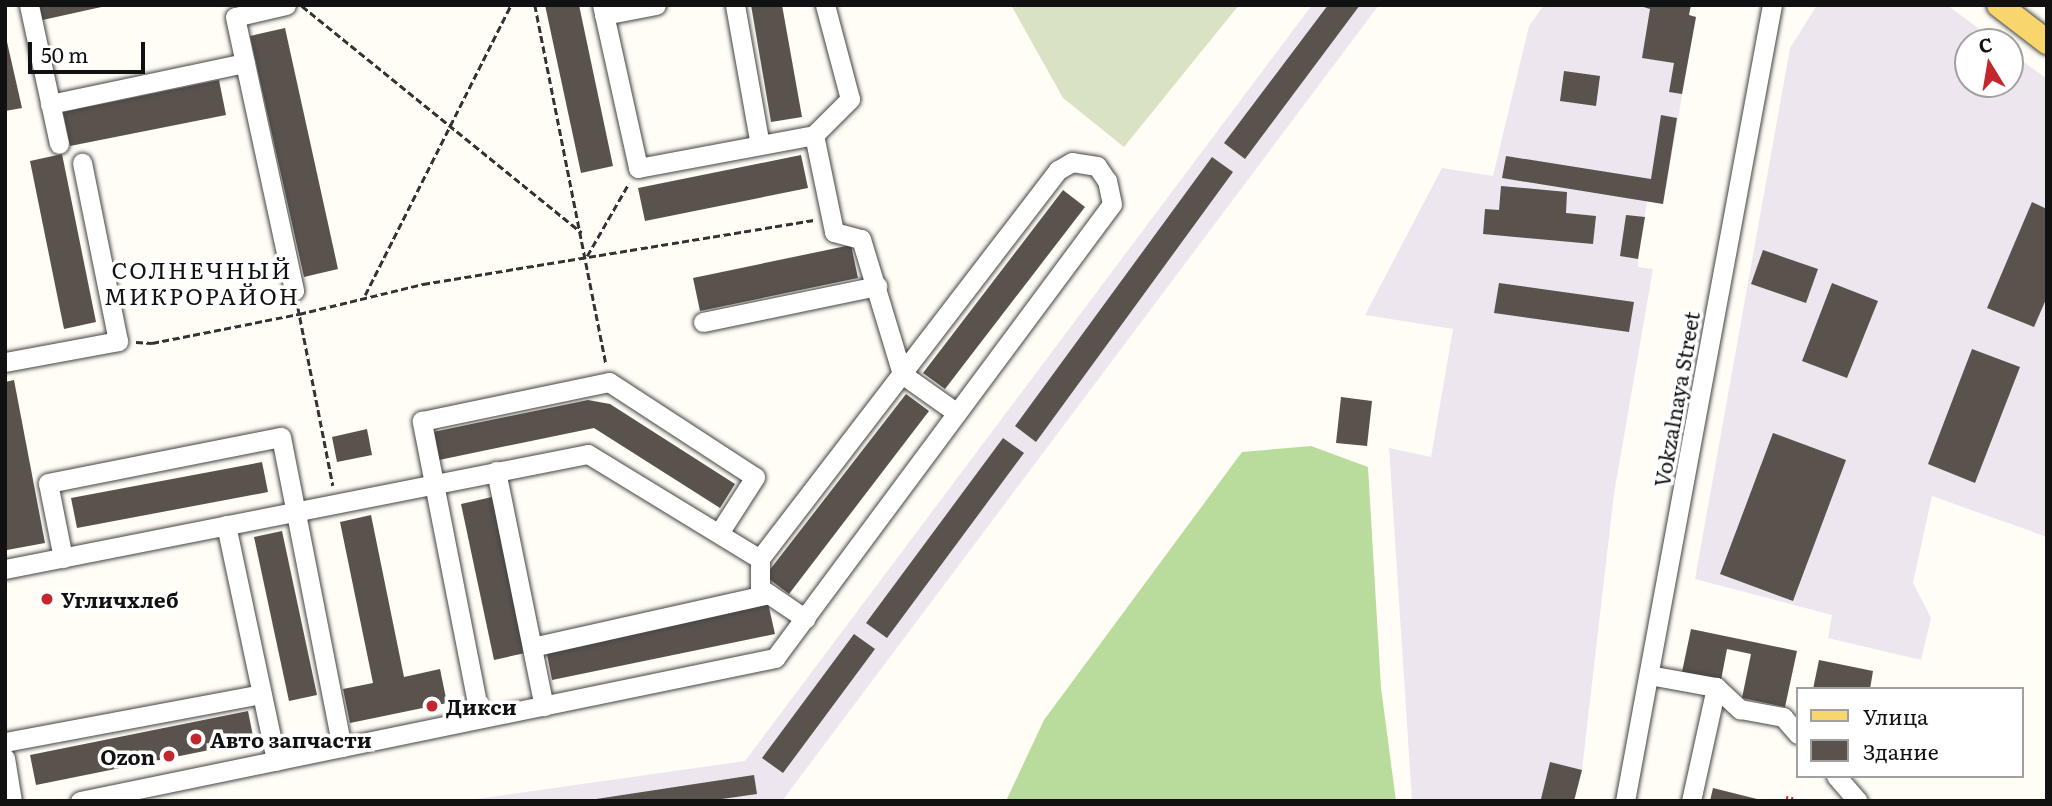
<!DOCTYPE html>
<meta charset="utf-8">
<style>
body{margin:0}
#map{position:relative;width:2052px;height:806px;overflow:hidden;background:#fffdf5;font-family:Literata,serif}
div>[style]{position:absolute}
.industrial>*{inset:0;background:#eee6ef}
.forest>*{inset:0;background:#b9dc9c}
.cemetery>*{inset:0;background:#d9e3c4}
.building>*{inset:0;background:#5a524d}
.path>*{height:2.5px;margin-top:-1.25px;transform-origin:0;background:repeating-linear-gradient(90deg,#333 0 7px,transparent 0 10.5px)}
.roads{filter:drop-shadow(0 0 2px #444) drop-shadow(0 0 2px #444)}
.minor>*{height:19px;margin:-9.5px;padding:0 9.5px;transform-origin:9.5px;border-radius:9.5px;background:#fff}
.major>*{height:24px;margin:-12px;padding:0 12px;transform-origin:12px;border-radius:12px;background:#f9d66b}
.rail>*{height:7px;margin-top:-3.5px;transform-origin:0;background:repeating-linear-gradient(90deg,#fff 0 13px,#c4262e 0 26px);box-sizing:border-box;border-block:2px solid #c4262e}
.dots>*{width:19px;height:19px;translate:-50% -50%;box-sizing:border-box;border:4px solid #fff;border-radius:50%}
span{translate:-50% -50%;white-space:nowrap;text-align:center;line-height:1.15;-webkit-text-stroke:7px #fff;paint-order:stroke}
.street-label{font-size:21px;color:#111}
.poi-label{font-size:21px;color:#111;font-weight:700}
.left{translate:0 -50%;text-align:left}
.right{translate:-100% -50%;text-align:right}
.neighbourhood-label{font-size:23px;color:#111;letter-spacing:2px}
.frame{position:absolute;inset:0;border:7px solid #111;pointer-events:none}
.legend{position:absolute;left:1796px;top:687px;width:228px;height:91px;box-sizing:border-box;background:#fff;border:2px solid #a0a0a0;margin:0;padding:9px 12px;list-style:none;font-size:21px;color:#111}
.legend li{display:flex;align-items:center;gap:14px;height:35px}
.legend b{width:35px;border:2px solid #a0a0a0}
.north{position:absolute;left:1954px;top:28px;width:70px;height:70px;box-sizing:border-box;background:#fff;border:2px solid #a0a0a0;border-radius:50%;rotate:349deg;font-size:19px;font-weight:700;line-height:28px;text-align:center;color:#111}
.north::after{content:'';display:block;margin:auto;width:24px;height:32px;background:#c4262e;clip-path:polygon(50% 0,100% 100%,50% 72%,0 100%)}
.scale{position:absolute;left:28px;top:42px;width:117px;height:32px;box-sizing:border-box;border:4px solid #111;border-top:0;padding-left:9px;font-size:21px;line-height:24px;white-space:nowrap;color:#111;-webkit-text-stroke:5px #fff;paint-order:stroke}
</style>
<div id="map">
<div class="industrial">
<div style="clip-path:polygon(1312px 5px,1379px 5px,782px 801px,462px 801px,745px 761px)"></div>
<div style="clip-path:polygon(1544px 5px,1691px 5px,1689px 15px,1696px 17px,1663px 204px,1647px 201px,1638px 259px,1638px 267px,1653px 269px,1614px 494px,1582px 770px,1574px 801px,1412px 801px,1389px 448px,1431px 457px,1453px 329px,1365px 315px,1442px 168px,1493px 176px,1529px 26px)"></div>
<div style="clip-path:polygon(1817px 5px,1947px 5px,1997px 42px,1968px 42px,1968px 84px,2010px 84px,2010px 52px,2047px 79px,2047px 537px,1932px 496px,1913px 583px,1931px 618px,1921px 660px,1828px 638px,1832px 615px,1695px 579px,1790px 48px)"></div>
</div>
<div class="forest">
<div style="clip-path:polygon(1311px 446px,1368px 467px,1381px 688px,1396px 801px,1006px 801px,1044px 720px,1242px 452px)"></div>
</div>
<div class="cemetery">
<div style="clip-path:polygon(1011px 5px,1239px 5px,1124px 147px,1063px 98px)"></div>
</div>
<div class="building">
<div style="clip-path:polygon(34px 5px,106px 5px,106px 6px,38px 21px)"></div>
<div style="clip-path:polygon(545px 5px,579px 5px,613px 166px,581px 173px)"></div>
<div style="clip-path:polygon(751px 5px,782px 5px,802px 117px,771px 122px)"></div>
<div style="clip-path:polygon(1328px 5px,1360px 5px,1245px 159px,1224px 143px)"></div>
<div style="clip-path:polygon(1637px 5px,1691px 5px,1689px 15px,1696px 17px,1682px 94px,1669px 92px,1674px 63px,1642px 58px,1650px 9px)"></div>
<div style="clip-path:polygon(285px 28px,338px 269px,304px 277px,250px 36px)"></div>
<div style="clip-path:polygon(5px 33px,22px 108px,5px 111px)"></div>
<div style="clip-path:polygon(1564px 71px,1600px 76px,1596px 106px,1560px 101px)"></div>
<div style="clip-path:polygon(219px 80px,226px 115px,70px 146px,63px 112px)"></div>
<div style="clip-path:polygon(1661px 115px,1677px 118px,1663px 204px,1502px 178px,1506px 156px,1651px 179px)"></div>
<div style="clip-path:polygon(62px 154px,96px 322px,64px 329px,30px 161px)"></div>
<div style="clip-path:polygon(801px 155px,808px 188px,645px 221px,638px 188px)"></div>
<div style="clip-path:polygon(1212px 157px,1233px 172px,1036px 442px,1015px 426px)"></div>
<div style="clip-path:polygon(1501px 186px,1567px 192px,1566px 213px,1596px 216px,1593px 244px,1483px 234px,1485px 209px,1499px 210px)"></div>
<div style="clip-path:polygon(1063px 190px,1085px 207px,945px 389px,923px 373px)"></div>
<div style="clip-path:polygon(2032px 202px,2047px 209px,2047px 297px,2034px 327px,1987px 308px)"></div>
<div style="clip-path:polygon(1626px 215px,1645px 217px,1638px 259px,1620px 256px)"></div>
<div style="clip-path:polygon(851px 245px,858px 278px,700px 311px,693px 278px)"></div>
<div style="clip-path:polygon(1763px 250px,1818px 269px,1806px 303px,1751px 284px)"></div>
<div style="clip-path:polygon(1499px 283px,1634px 302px,1629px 332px,1494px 313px)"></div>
<div style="clip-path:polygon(1832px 283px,1878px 301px,1847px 378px,1802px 361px)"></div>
<div style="clip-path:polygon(1972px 349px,2020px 367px,1975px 483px,1928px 464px)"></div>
<div style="clip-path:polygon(14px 380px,45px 543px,7px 550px,5px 382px)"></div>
<div style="clip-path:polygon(906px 394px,929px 411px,789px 594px,765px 576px)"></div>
<div style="clip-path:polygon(1341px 397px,1372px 401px,1367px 446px,1336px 443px)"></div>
<div style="clip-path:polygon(588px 400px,610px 404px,735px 484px,720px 508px,594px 428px,439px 460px,433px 432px)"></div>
<div style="clip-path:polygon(367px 429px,372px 455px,337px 462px,332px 437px)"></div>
<div style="clip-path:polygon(1773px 433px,1846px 460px,1793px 601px,1720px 574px)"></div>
<div style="clip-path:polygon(1003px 438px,1024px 453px,887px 638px,866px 623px)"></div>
<div style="clip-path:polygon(262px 462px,268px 492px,77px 528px,71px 498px)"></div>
<div style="clip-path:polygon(492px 497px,525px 653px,494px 660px,461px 504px)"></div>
<div style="clip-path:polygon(371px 515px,404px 677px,440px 669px,447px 703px,350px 723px,343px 689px,373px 683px,340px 522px)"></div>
<div style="clip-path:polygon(282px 531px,317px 695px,289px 701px,254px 537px)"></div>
<div style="clip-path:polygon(768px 603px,775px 634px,552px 680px,546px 649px)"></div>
<div style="clip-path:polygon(1691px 629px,1797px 651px,1785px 707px,1742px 698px,1751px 654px,1727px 649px,1721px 680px,1682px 672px)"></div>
<div style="clip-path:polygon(854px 634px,875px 649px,783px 773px,762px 758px)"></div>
<div style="clip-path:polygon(1819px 660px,1873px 671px,1870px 689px,1813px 689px)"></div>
<div style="clip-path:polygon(248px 711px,254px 741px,36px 785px,30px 755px)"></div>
<div style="clip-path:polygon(1550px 762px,1582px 770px,1574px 801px,1541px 799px)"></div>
<div style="clip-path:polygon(754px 775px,757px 794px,708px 801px,583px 801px)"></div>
<div style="clip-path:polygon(1713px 788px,1761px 800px,1761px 801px,1710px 801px)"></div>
</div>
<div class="path">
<div style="left:535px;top:5px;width:367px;rotate:78.8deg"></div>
<div style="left:302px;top:6px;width:360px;rotate:39deg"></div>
<div style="left:587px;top:256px;width:84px;rotate:-60.1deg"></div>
<div style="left:365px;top:295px;width:325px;rotate:-63.3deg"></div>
<div style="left:298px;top:307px;width:182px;rotate:78.9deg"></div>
<div style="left:136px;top:342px;width:16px;rotate:4deg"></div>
<div style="left:152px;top:343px;width:150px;rotate:-11.2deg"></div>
<div style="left:299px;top:314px;width:128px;rotate:-13.6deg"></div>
<div style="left:423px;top:284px;width:396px;rotate:-9.3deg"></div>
</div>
<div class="roads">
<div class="minor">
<div style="left:29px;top:5px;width:142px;rotate:77.8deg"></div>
<div style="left:286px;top:5px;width:52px;rotate:166.8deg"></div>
<div style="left:235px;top:17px;width:280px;rotate:77.8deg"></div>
<div style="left:602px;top:5px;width:167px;rotate:77.5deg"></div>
<div style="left:638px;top:168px;width:179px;rotate:-10.6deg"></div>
<div style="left:814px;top:135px;width:51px;rotate:-45deg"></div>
<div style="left:850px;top:99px;width:97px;rotate:-104.9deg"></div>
<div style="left:735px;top:5px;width:142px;rotate:79.9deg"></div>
<div style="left:604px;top:15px;width:53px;rotate:-10.9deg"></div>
<div style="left:50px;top:104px;width:199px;rotate:-11.9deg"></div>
<div style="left:814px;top:135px;width:99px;rotate:78.3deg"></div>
<div style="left:834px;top:232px;width:28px;rotate:15deg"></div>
<div style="left:861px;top:239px;width:141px;rotate:73.1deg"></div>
<div style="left:902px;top:374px;width:67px;rotate:35.3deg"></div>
<div style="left:703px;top:322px;width:178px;rotate:-11.7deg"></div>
<div style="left:5px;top:362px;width:115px;rotate:-10.5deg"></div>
<div style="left:118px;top:341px;width:182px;rotate:-101.4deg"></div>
<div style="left:496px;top:471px;width:240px;rotate:78.5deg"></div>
<div style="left:226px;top:525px;width:241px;rotate:78deg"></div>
<div style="left:63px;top:558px;width:76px;rotate:-101.3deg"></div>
<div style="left:48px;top:483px;width:237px;rotate:-11.2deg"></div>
<div style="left:281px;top:437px;width:316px;rotate:78.9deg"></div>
<div style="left:5px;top:569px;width:594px;rotate:-11.16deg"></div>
<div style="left:588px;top:454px;width:202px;rotate:31.4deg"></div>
<div style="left:760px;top:559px;width:29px;rotate:90deg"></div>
<div style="left:760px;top:588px;width:55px;rotate:34deg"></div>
<div style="left:532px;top:647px;width:243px;rotate:-12.6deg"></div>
<div style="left:1649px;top:675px;width:68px;rotate:10.2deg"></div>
<div style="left:1716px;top:687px;width:33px;rotate:43deg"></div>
<div style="left:1740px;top:709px;width:44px;rotate:10.5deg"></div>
<div style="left:1783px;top:717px;width:23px;rotate:49deg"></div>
<div style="left:480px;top:718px;width:303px;rotate:-101.1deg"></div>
<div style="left:422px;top:421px;width:191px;rotate:-11.8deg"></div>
<div style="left:609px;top:382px;width:174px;rotate:33.1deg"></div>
<div style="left:755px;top:477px;width:67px;rotate:122.7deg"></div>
<div style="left:5px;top:742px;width:261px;rotate:-10.6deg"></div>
<div style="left:5px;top:758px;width:44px;rotate:80.8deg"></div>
<div style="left:1836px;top:776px;width:33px;rotate:49deg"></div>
<div style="left:80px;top:801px;width:710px;rotate:-11.63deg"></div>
<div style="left:775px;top:658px;width:565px;rotate:-53.41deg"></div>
<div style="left:1112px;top:204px;width:24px;rotate:-102deg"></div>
<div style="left:1107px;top:181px;width:18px;rotate:-124deg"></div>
<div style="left:1097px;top:166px;width:25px;rotate:-171deg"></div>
<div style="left:1072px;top:162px;width:16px;rotate:150deg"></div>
<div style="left:1058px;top:170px;width:490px;rotate:127.5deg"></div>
<div style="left:1625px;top:801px;width:809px;rotate:-79.54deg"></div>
<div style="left:1691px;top:801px;width:117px;rotate:-77.6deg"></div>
</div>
<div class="major">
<div style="left:1999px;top:5px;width:61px;rotate:37.6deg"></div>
</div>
</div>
<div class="rail">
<div style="left:1789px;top:801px;width:5px;rotate:-79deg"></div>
</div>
<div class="dots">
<div style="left:47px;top:599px;background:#c4262e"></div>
<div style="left:432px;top:706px;background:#c4262e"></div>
<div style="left:196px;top:739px;background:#c4262e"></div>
<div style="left:169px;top:756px;background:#c4262e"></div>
</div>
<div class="street-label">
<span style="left:1676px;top:399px;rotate:-80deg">Vokzalnaya Street</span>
</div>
<div class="poi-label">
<span class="left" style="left:61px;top:599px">Угличхлеб</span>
<span class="left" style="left:446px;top:706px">Дикси</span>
<span class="left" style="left:210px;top:739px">Авто запчасти</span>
<span class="right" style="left:155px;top:756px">Ozon</span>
</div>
<div class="neighbourhood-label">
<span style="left:202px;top:282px">СОЛНЕЧНЫЙ<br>МИКРОРАЙОН</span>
</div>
<div class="frame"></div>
<ul class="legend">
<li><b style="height:9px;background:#f9d66b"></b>Улица</li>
<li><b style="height:19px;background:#5a524d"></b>Здание</li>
</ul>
<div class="north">С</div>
<div class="scale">50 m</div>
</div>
